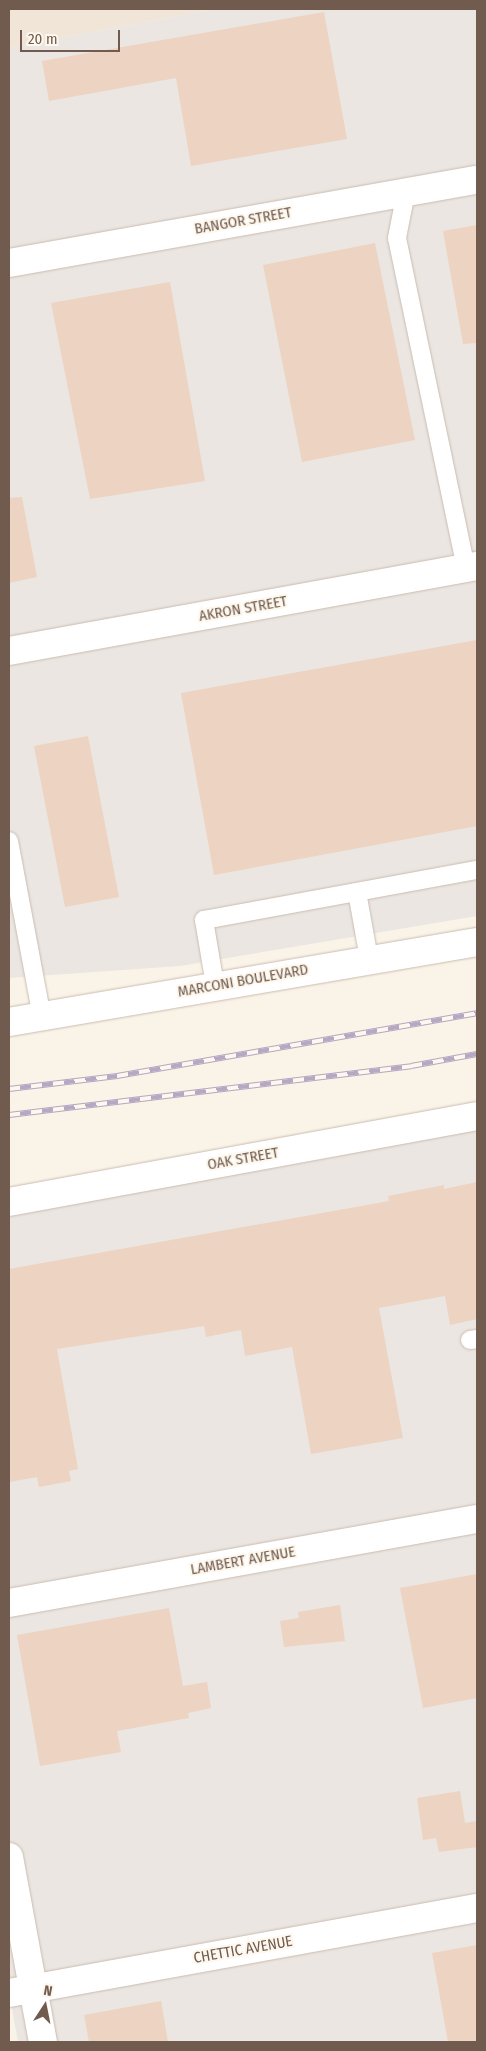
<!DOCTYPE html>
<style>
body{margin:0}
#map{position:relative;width:486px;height:2051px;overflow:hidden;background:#faf3e8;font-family:"Fira Sans Condensed",sans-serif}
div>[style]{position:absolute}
.residential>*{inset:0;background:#f1e5d7}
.industrial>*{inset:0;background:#ebe6e1}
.building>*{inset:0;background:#edd3c2}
.roads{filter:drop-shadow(0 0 1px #cbbbaf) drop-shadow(0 0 1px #cbbbaf)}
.service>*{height:18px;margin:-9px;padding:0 9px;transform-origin:9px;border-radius:9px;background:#fff}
.minor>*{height:28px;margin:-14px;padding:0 14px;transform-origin:14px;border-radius:14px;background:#fff}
.tertiary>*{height:28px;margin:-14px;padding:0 14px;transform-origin:14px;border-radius:14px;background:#fff}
.secondary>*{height:28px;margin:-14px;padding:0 14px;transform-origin:14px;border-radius:14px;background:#fff}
.rail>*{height:5.5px;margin-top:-2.75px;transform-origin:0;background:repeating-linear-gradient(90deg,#fdf7ed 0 11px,#b6a7c3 0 22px);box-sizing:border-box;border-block:1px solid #b6a7c3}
span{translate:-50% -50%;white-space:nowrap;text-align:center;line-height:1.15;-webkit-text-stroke:4px #fdf7ed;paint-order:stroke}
.street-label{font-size:15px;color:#715b4e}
.frame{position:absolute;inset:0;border:10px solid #715b4e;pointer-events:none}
.north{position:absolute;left:20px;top:1981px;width:50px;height:50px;-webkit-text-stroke:4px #fdf7ed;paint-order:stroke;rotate:11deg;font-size:14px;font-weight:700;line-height:20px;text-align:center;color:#715b4e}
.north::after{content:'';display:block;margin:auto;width:18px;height:22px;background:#715b4e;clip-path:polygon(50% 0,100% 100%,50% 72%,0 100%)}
.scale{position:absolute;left:20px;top:30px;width:100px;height:22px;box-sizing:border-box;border:2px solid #715b4e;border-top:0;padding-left:6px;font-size:15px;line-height:18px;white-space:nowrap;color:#715b4e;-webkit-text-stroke:4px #fdf7ed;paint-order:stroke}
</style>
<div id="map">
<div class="residential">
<div style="clip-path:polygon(9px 9px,211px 9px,9px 48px)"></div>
</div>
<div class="industrial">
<div style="clip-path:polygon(211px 9px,477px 9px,477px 916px,180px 966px,9px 978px,9px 48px)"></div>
<div style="clip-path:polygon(477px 1106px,477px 2042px,18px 2042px,9px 1992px,9px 1196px)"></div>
</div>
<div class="building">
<div style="clip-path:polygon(324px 12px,347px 139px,191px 166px,176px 78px,49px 101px,42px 61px)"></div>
<div style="clip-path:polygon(477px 225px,477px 343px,463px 344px,443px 231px)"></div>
<div style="clip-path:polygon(375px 243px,415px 440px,302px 462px,263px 265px)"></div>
<div style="clip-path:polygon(170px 282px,205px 481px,90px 499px,51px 303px)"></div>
<div style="clip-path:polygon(22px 497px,37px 577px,9px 583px,9px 498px)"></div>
<div style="clip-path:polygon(477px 640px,477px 826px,214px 875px,181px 693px)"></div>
<div style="clip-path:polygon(88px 736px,119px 897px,65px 907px,34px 746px)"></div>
<div style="clip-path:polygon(477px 1182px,477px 1319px,450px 1325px,445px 1296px,379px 1308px,403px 1438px,311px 1454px,292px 1347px,245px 1356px,241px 1330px,206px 1337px,204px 1326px,57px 1349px,78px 1469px,69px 1471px,71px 1481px,39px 1487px,37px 1477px,9px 1482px,9px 1269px,389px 1201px,388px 1196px,444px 1185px,444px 1189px)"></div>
<div style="clip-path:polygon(477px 1574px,477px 1698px,423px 1708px,400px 1588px)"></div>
<div style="clip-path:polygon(340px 1605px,345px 1641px,284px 1647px,280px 1621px,299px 1618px,298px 1612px)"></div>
<div style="clip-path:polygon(169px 1608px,183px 1686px,207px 1682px,211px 1708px,188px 1713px,189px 1718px,117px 1731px,121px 1752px,40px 1766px,17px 1635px)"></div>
<div style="clip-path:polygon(460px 1791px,465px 1823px,477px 1821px,477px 1847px,439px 1852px,436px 1838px,423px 1840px,417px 1798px)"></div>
<div style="clip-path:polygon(477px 1945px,477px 2042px,448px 2042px,432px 1953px)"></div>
<div style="clip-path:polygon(161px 2001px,168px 2042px,89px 2042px,84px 2015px)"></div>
</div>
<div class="roads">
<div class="service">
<div style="left:406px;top:192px;width:47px;rotate:101.1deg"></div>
<div style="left:397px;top:238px;width:338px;rotate:78.2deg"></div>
<div style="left:9px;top:841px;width:179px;rotate:79.4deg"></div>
<div style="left:357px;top:892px;width:68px;rotate:79.8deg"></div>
<div style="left:215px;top:985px;width:66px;rotate:-99.6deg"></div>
<div style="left:204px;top:920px;width:278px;rotate:-10.4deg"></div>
<div style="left:470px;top:1340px;width:7px;rotate:-8deg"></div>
</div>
<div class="minor">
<div style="left:9px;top:263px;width:475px;rotate:-10.1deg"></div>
<div style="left:9px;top:651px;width:476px;rotate:-10.3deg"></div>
<div style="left:9px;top:1603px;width:475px;rotate:-10.2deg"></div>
<div style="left:9px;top:1857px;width:188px;rotate:79.6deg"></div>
<div style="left:9px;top:1993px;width:476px;rotate:-10.3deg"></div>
</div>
<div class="tertiary">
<div style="left:9px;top:1022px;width:475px;rotate:-9.7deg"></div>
</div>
<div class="secondary">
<div style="left:9px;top:1202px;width:476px;rotate:-10.4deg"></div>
</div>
</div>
<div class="rail">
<div style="left:9px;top:1089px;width:109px;rotate:-6.9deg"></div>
<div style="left:117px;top:1076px;width:365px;rotate:-9.9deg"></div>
<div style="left:9px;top:1115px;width:405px;rotate:-6.9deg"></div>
<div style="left:411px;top:1066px;width:67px;rotate:-10.3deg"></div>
</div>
<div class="street-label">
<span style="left:243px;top:221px;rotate:-10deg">BANGOR STREET</span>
<span style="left:243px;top:609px;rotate:-10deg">AKRON STREET</span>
<span style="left:243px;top:981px;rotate:-10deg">MARCONI BOULEVARD</span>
<span style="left:243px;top:1159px;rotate:-10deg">OAK STREET</span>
<span style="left:243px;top:1561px;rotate:-10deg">LAMBERT AVENUE</span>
<span style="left:243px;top:1950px;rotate:-10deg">CHETTIC AVENUE</span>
</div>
<div class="frame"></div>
<div class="north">N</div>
<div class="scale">20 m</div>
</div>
